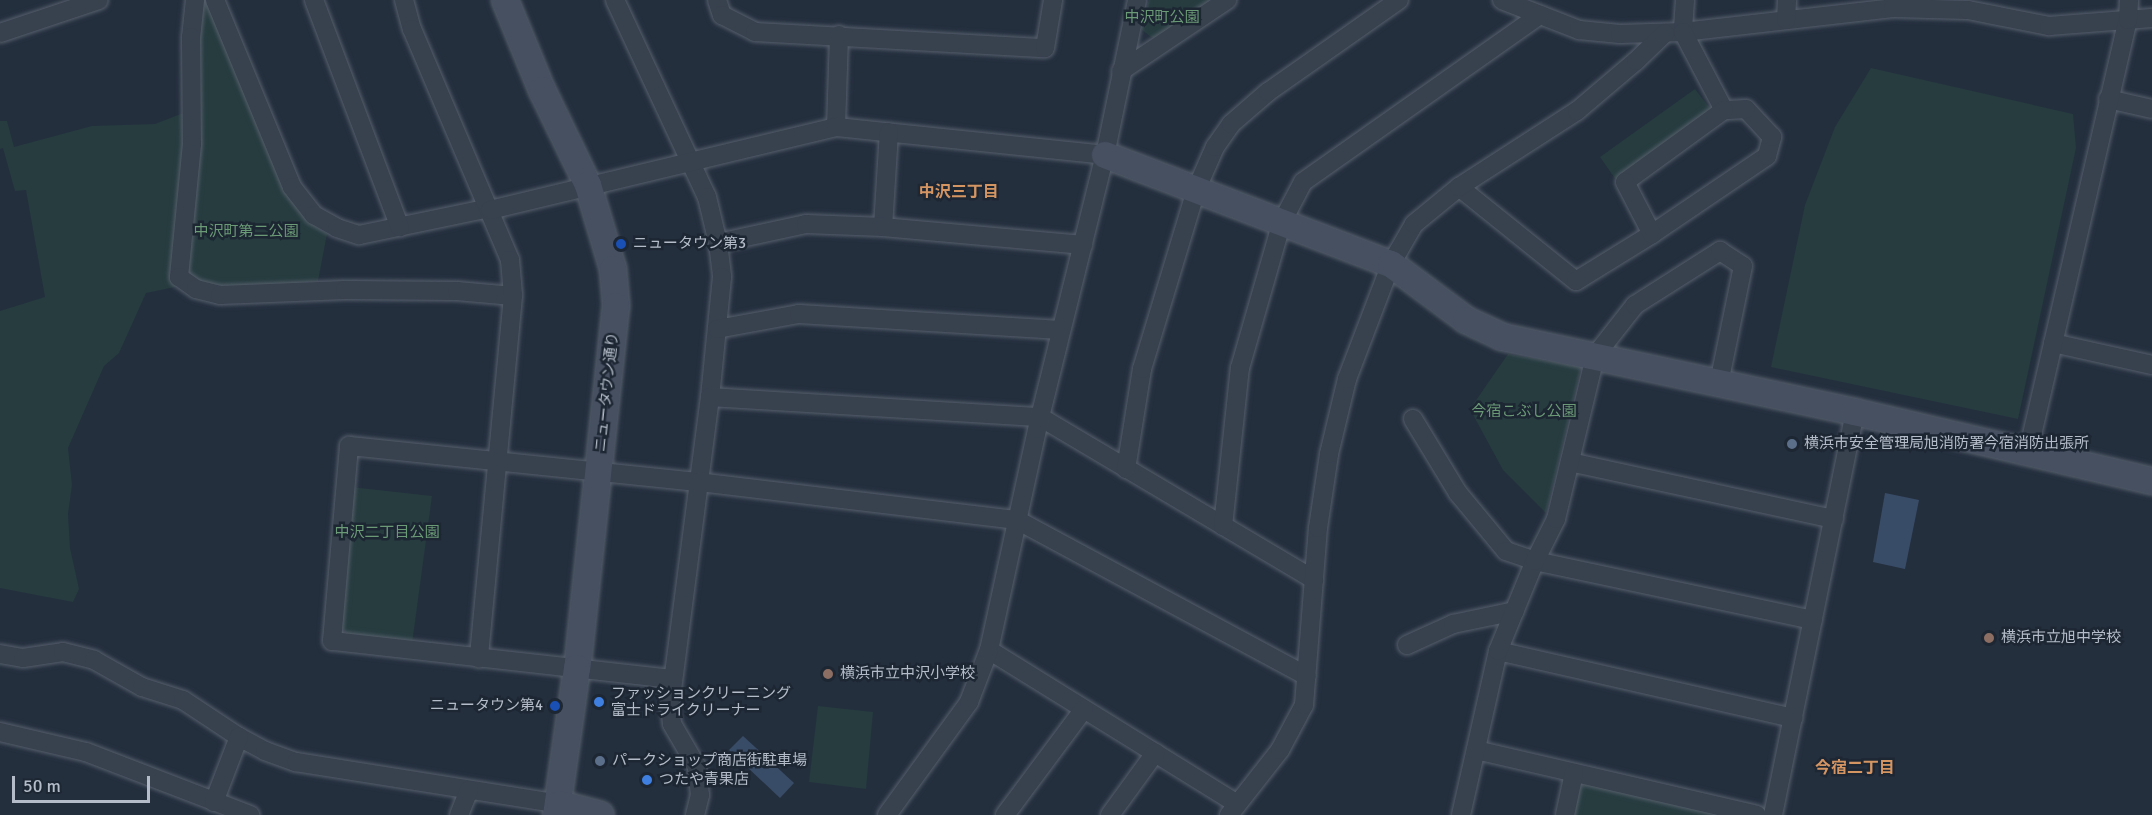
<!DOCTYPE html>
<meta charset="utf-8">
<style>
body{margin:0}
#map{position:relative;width:2152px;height:815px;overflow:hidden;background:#242f3e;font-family:Signika,"Noto Sans JP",sans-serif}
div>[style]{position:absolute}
.green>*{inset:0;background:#263c3f}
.water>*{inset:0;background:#394c67}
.roads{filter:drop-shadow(0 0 2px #565f6c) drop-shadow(0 0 2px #565f6c)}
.street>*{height:18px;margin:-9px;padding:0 9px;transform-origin:9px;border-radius:9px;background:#38414e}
.secondary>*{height:26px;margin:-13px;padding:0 13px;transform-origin:13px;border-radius:13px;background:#465061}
.dots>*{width:16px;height:16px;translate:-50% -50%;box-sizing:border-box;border:3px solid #1d2633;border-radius:50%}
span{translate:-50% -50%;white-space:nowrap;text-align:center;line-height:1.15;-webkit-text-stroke:5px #1d2633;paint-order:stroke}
.park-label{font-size:15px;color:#6b9a76}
.poi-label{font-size:15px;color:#b4bcc9}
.left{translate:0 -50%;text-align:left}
.right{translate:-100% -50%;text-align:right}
.street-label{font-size:15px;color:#b4bcc9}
.neighbourhood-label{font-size:16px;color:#d59563;font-weight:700}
.scale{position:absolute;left:12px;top:776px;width:138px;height:27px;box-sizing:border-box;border:3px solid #b4bcc9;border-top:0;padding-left:8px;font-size:18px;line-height:21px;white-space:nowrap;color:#b4bcc9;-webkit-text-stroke:4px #1d2633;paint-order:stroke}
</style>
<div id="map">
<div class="green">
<div style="clip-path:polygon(198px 0,209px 0,310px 223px,327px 234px,318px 281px,220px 291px,184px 275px,175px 287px,146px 293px,119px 353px,104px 366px,68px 448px,72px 485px,68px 514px,70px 548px,79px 589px,73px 602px,0 588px,0 311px,45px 297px,26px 190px,15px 191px,3px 148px,0 149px,0 121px,7px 121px,14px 147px,92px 126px,155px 124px,199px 107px)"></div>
<div style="clip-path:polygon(1149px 0,1214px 0,1161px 40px,1151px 37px,1141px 29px)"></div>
<div style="clip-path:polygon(1871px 68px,2073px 114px,2076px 148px,2018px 419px,1771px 367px,1805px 205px,1835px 127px)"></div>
<div style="clip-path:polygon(1695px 89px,1712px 111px,1616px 180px,1600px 157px)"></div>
<div style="clip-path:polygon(1508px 354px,1581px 367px,1546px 513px,1503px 470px,1470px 409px)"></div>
<div style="clip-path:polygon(351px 487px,432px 496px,412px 644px,353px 639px,340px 626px)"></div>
<div style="clip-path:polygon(818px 706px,873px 712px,866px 789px,809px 782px)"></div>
<div style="clip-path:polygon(1587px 782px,1722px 815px,1572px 815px,1578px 789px)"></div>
</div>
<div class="water">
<div style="clip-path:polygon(1885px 493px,1919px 500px,1905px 569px,1873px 562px)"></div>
<div style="clip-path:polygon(743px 736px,794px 783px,780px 798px,729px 750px)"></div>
</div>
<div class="roads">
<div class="street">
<div style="left:195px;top:0;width:37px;rotate:96deg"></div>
<div style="left:191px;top:37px;width:107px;rotate:89.5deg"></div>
<div style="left:192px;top:144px;width:134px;rotate:95.6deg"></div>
<div style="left:179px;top:277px;width:21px;rotate:35deg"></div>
<div style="left:196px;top:289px;width:25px;rotate:14deg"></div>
<div style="left:220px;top:295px;width:125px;rotate:-2.3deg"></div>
<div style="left:345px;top:290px;width:112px;rotate:0.5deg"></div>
<div style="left:457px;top:291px;width:56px;rotate:5.1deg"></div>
<div style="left:215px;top:0;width:202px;rotate:67.6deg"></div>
<div style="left:292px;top:187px;width:36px;rotate:52deg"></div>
<div style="left:314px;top:215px;width:26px;rotate:29deg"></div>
<div style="left:337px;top:228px;width:23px;rotate:18deg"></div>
<div style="left:359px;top:235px;width:133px;rotate:-11.7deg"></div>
<div style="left:314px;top:0;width:243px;rotate:69.3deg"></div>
<div style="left:404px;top:0;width:30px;rotate:75deg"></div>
<div style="left:412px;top:29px;width:251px;rotate:67deg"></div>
<div style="left:510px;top:260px;width:36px;rotate:85deg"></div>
<div style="left:513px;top:296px;width:364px;rotate:95.4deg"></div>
<div style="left:615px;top:0;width:217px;rotate:65deg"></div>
<div style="left:707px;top:197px;width:47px;rotate:76.6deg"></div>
<div style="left:718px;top:243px;width:34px;rotate:83deg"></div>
<div style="left:722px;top:277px;width:121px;rotate:95.7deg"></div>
<div style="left:710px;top:397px;width:313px;rotate:97.4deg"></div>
<div style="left:670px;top:707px;width:17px;rotate:83deg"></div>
<div style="left:672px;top:724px;width:50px;rotate:59.8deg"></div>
<div style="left:697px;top:767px;width:28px;rotate:84deg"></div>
<div style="left:700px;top:795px;width:21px;rotate:104deg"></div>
<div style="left:717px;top:0;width:16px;rotate:72deg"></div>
<div style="left:722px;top:15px;width:37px;rotate:27deg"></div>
<div style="left:755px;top:32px;width:290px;rotate:3.2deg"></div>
<div style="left:1045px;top:48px;width:49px;rotate:-80.5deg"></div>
<div style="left:1502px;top:0;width:83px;rotate:21.3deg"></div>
<div style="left:1579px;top:30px;width:41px;rotate:5.6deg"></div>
<div style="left:1620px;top:34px;width:63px;rotate:-1.8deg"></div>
<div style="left:1683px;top:32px;width:211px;rotate:-6.5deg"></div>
<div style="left:1893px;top:8px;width:75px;rotate:1.5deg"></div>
<div style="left:1968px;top:10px;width:83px;rotate:11.2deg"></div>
<div style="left:2049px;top:26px;width:103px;rotate:-4.4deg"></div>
<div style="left:1685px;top:0;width:32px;rotate:94deg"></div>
<div style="left:1683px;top:32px;width:88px;rotate:62.3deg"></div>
<div style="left:1786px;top:20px;width:20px;rotate:-87deg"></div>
<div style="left:0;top:33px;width:104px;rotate:-18.4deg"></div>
<div style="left:1121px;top:71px;width:128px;rotate:-33.8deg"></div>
<div style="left:2108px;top:99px;width:45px;rotate:12.8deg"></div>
<div style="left:836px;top:127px;width:92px;rotate:-88.1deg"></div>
<div style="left:1459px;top:187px;width:150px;rotate:38.8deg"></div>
<div style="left:1576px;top:281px;width:89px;rotate:-31.7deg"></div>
<div style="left:1652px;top:234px;width:139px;rotate:-34.1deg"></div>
<div style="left:1767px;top:156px;width:20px;rotate:-75deg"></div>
<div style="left:1772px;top:137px;width:38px;rotate:-133deg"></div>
<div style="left:1746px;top:109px;width:22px;rotate:177deg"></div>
<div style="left:1724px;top:110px;width:122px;rotate:144deg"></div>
<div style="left:1625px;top:182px;width:59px;rotate:62.6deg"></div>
<div style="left:490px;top:210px;width:356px;rotate:-13.5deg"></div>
<div style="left:836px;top:127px;width:270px;rotate:5.9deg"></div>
<div style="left:883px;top:227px;width:95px;rotate:-86.4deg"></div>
<div style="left:718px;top:243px;width:90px;rotate:-12.2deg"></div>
<div style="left:806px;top:224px;width:77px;rotate:2.2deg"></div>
<div style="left:883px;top:227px;width:201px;rotate:5.1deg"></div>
<div style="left:717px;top:329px;width:83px;rotate:-10.4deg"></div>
<div style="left:799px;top:314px;width:262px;rotate:3.5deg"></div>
<div style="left:2053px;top:343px;width:101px;rotate:12.5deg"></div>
<div style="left:710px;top:397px;width:331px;rotate:3.5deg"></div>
<div style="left:1040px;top:417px;width:319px;rotate:30.7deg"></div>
<div style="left:1413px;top:419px;width:87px;rotate:58.7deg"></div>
<div style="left:1458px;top:493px;width:75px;rotate:50.4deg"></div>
<div style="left:1506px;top:551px;width:31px;rotate:19deg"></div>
<div style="left:1535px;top:561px;width:284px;rotate:12deg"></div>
<div style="left:2028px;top:452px;width:443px;rotate:-77deg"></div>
<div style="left:2128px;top:20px;width:20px;rotate:-87deg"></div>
<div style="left:1570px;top:462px;width:270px;rotate:12.2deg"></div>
<div style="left:1126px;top:469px;width:101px;rotate:-80.9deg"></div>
<div style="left:1142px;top:369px;width:187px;rotate:-73.2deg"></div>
<div style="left:1196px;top:190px;width:47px;rotate:-66.2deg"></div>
<div style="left:1215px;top:147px;width:28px;rotate:-55deg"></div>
<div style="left:1231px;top:124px;width:49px;rotate:-40.9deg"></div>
<div style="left:1268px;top:92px;width:160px;rotate:-35.1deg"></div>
<div style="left:1223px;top:526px;width:159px;rotate:-83.9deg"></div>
<div style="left:1240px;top:368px;width:152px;rotate:-74deg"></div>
<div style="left:1282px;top:222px;width:45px;rotate:-62.3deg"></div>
<div style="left:1303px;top:182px;width:290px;rotate:-35.2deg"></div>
<div style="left:1407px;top:645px;width:51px;rotate:-24.5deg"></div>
<div style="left:1453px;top:624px;width:63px;rotate:-11.8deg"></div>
<div style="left:989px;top:650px;width:292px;rotate:31.8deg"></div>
<div style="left:1498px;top:651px;width:303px;rotate:12.8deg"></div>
<div style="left:0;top:654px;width:23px;rotate:10deg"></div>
<div style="left:23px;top:658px;width:40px;rotate:-8.5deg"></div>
<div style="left:63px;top:652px;width:32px;rotate:14deg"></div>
<div style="left:94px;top:660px;width:55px;rotate:29.4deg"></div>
<div style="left:142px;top:687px;width:43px;rotate:17.6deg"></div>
<div style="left:183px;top:700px;width:67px;rotate:33.5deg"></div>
<div style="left:239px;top:737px;width:30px;rotate:28deg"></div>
<div style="left:265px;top:751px;width:33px;rotate:20deg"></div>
<div style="left:296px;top:762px;width:267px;rotate:9deg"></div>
<div style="left:672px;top:679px;width:342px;rotate:-173.6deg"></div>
<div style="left:332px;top:641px;width:196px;rotate:-85deg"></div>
<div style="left:349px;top:446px;width:351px;rotate:5.9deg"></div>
<div style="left:698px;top:482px;width:321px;rotate:6.8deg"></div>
<div style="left:1017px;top:520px;width:329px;rotate:28.3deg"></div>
<div style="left:0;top:732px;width:88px;rotate:13.1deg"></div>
<div style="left:86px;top:752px;width:176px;rotate:21deg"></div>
<div style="left:1476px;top:750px;width:288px;rotate:13deg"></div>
<div style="left:214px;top:802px;width:70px;rotate:-69deg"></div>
<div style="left:459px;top:815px;width:27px;rotate:-68deg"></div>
<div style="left:887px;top:815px;width:140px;rotate:-54deg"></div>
<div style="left:969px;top:702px;width:56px;rotate:-69deg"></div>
<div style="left:989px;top:650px;width:239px;rotate:-77.7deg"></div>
<div style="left:1040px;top:417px;width:270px;rotate:-76.1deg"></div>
<div style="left:1105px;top:155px;width:158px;rotate:-78.3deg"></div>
<div style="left:1005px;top:815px;width:132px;rotate:-53.3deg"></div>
<div style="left:1110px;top:815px;width:77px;rotate:-54deg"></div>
<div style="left:1229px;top:815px;width:83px;rotate:-51.9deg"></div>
<div style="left:1280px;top:750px;width:51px;rotate:-61.9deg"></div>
<div style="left:1304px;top:705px;width:178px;rotate:-85.5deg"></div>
<div style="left:1318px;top:528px;width:75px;rotate:-81.5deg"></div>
<div style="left:1329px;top:454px;width:77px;rotate:-76.5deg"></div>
<div style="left:1347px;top:379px;width:123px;rotate:-69.1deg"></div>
<div style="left:1391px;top:264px;width:46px;rotate:-60.1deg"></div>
<div style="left:1414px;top:224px;width:58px;rotate:-39.4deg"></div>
<div style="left:1459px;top:187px;width:140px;rotate:-32.8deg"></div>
<div style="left:1577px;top:111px;width:77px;rotate:-40.3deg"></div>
<div style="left:1636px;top:61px;width:40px;rotate:-44deg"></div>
<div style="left:1461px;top:815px;width:168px;rotate:-77.3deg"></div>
<div style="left:1498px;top:651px;width:97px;rotate:-67.7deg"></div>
<div style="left:1535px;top:561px;width:47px;rotate:-63.4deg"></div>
<div style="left:1556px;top:519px;width:168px;rotate:-76.5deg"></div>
<div style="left:1595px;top:356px;width:65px;rotate:-51.9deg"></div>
<div style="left:1635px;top:305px;width:101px;rotate:-32.4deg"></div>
<div style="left:1720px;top:251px;width:27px;rotate:33deg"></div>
<div style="left:1743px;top:266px;width:119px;rotate:101.6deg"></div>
<div style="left:1565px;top:815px;width:43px;rotate:-77.9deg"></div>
<div style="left:1773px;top:815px;width:411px;rotate:-78.5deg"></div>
</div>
<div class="secondary">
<div style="left:505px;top:0;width:97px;rotate:67.7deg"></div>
<div style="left:542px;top:90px;width:106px;rotate:64.2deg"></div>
<div style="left:588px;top:185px;width:88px;rotate:73.4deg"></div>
<div style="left:613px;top:269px;width:37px;rotate:85deg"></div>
<div style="left:616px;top:306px;width:364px;rotate:96.1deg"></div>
<div style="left:577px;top:668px;width:148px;rotate:98.1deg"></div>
<div style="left:1105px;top:155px;width:306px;rotate:20.9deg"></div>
<div style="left:1391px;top:264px;width:94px;rotate:36.7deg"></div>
<div style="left:1466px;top:320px;width:40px;rotate:25deg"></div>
<div style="left:1502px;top:337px;width:361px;rotate:12deg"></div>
<div style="left:1855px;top:412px;width:305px;rotate:13.1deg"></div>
<div style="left:560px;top:804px;width:42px;rotate:15deg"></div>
</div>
</div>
<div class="dots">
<div style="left:621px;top:244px;background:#1a4fb4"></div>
<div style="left:1792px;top:444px;background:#5c6f8a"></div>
<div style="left:1989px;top:638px;background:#8d6e63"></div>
<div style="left:828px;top:674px;background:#8d6e63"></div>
<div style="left:599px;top:702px;background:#3f7fe0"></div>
<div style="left:555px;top:706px;background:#1a4fb4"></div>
<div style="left:600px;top:761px;background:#5c6f8a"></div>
<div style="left:647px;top:780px;background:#3f7fe0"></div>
</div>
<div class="park-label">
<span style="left:1162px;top:18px">中沢町公園</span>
<span style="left:246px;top:232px">中沢町第二公園</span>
<span style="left:1524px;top:412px">今宿こぶし公園</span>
<span style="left:387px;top:533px">中沢二丁目公園</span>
</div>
<div class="poi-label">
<span class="left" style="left:633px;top:244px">ニュータウン第3</span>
<span class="left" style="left:1804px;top:444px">横浜市安全管理局旭消防署今宿消防出張所</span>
<span class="left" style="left:2001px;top:638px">横浜市立旭中学校</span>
<span class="left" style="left:840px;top:674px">横浜市立中沢小学校</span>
<span class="left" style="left:611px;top:702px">ファッションクリーニング<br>富士ドライクリーナー</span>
<span class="right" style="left:543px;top:706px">ニュータウン第4</span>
<span class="left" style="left:612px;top:761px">パークショップ商店街駐車場</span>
<span class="left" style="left:659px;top:780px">つたや青果店</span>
</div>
<div class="street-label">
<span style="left:607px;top:392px;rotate:-84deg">ニュータウン通り</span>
</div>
<div class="neighbourhood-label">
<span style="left:959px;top:192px">中沢三丁目</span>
<span style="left:1855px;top:768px">今宿二丁目</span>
</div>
<div class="scale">50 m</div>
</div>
